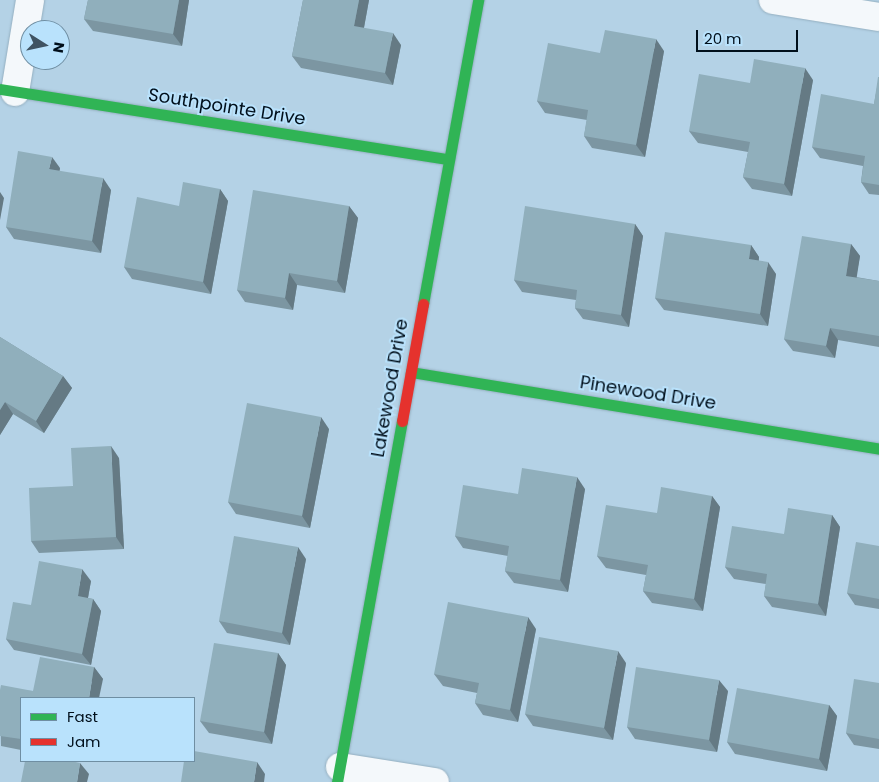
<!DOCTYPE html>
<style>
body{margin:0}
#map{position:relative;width:879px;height:782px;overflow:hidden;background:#b4d2e6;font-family:Poppins,sans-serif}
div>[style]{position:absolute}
.roads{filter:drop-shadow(0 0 1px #94afc0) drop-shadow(0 0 1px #94afc0)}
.street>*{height:28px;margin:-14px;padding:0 14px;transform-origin:14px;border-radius:14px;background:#f4f8fb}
.fast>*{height:11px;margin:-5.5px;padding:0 5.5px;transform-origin:5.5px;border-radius:5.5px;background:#30b455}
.jam>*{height:11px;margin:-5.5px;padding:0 5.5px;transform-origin:5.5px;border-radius:5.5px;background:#e5322d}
.wall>*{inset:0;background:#7c96a2}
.shaded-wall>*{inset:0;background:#657a84}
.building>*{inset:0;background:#90afbc}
span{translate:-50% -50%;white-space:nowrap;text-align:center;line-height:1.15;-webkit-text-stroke:4px #b9e2fc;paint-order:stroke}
.street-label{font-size:18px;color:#000f1b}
.legend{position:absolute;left:20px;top:697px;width:175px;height:65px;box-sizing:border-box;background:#b9e2fc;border:1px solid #6f8ea2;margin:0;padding:6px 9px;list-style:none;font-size:15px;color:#000f1b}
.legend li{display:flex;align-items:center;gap:10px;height:25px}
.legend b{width:25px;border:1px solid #6f8ea2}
.north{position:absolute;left:20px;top:20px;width:50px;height:50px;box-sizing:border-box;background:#b9e2fc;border:1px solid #6f8ea2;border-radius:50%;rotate:100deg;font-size:14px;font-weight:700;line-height:20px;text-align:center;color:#000f1b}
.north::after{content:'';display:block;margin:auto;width:18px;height:22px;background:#3f5362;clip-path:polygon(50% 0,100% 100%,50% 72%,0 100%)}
.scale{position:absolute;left:696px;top:30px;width:102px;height:22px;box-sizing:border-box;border:2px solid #000f1b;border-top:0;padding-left:6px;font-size:15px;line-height:18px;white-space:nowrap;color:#000f1b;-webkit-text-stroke:4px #b9e2fc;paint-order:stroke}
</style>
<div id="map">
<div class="roads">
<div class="street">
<div style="left:773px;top:0;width:107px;rotate:9.1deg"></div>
<div style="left:15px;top:92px;width:93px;rotate:-80.7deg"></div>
<div style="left:340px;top:767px;width:96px;rotate:9deg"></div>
</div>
<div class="fast">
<div style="left:0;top:89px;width:454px;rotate:8.9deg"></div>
<div style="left:423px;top:304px;width:309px;rotate:-79.7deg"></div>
<div style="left:411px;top:372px;width:474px;rotate:9.3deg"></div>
<div style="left:337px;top:782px;width:367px;rotate:-79.8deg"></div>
</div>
<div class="jam">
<div style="left:402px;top:421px;width:119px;rotate:-79.8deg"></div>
</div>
</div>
<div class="wall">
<div style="clip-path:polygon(88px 0,189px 0,182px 46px,93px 31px,84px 19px)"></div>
<div style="clip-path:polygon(303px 0,369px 0,364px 28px,401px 45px,393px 85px,301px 68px,292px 56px)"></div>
<div style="clip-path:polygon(664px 51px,645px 157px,592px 148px,584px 136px,587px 120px,545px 113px,537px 101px,600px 53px)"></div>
<div style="clip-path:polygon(879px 77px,879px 195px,869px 194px,861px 182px,863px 166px,820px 158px,812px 147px,874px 104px)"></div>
<div style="clip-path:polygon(813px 80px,792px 196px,752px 189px,743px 177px,748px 152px,698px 143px,689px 131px)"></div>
<div style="clip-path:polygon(60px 168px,59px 171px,111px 190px,101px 253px,14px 239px,6px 227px)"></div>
<div style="clip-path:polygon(220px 189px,228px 201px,211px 294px,132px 279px,124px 267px)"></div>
<div style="clip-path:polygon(349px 206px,358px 218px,345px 293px,297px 285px,293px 310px,245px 302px,237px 290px)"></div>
<div style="clip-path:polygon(635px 224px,643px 236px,629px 327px,583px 319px,575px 308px,576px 300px,522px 292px,514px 280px)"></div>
<div style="clip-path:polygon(851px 244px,860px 256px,856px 277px,879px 281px,879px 347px,838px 340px,835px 358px,793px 351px,784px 339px)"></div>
<div style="clip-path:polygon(751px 245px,759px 257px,759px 261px,776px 274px,768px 326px,664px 310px,655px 298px)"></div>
<div style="clip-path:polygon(0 337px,63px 376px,72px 388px,44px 433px,13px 414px,0 435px)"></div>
<div style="clip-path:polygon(329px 429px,310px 528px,236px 514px,228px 502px)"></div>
<div style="clip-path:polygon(119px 458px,124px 549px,39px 553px,31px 541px,73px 486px)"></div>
<div style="clip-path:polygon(585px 489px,568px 592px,514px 583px,505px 571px,508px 556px,463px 548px,455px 536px,518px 494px)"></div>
<div style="clip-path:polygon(712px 496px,720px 507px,703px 611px,652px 603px,643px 591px,646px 575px,606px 568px,597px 556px,657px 513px)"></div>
<div style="clip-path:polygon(832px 515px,840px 527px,826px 616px,772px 607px,764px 596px,766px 584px,734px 579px,725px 567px,784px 534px)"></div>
<div style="clip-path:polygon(879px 546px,879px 609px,855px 605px,847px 593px)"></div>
<div style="clip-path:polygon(306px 559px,290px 645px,227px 633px,219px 621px)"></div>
<div style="clip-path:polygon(91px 581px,88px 598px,93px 599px,101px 611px,91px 665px,14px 650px,6px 639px,31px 605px)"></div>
<div style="clip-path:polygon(536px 629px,518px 722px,483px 715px,475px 703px,477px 693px,443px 686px,434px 674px)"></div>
<div style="clip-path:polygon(278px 653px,286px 665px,272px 744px,209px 733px,200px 721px)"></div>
<div style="clip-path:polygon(626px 663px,613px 740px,533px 726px,525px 714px)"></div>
<div style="clip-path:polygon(94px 667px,103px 679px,21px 698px,21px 750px,1px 746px,0 690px,33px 691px)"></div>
<div style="clip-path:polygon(879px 683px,879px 749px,854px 745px,846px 733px)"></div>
<div style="clip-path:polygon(728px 691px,717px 752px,635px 739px,627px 727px)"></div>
<div style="clip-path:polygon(829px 705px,837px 716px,827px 771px,735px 754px,727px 742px)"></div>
</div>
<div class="shaded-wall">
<div style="clip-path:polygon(179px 0,189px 0,182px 46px,173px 34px)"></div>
<div style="clip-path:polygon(359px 0,369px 0,362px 38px,354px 26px)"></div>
<div style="clip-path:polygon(393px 33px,401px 45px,393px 85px,385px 73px)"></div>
<div style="clip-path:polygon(656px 39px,664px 51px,645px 157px,636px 145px)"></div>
<div style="clip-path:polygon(805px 68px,813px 80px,792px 196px,784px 184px)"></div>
<div style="clip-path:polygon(52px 157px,60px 168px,58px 181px,49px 169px)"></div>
<div style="clip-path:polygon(103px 178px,111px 190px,101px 253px,92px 241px)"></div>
<div style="clip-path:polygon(220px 189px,228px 201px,211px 294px,203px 282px)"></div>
<div style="clip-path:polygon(0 192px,4px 198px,0 220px)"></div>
<div style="clip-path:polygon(349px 206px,358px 218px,345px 293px,337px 281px)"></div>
<div style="clip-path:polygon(635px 224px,643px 236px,629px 327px,621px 315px)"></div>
<div style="clip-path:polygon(851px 244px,860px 256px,855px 288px,846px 276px)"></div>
<div style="clip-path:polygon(751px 245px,759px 257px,757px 271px,749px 259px)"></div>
<div style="clip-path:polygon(768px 262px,776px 274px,768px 326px,760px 314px)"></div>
<div style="clip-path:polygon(289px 273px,297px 285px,293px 310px,285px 298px)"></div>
<div style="clip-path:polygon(830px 328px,838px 340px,835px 358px,826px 346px)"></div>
<div style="clip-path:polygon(63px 376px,72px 388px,44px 433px,36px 421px)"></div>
<div style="clip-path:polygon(5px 402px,13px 414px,0 435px,0 410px)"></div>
<div style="clip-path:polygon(321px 417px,329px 429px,310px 528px,302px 516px)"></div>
<div style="clip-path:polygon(111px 446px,119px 458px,124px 549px,116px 537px)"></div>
<div style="clip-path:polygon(577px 477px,585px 489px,568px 592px,560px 580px)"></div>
<div style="clip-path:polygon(712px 496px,720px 507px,703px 611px,694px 599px)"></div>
<div style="clip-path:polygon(832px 515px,840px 527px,826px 616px,818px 604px)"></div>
<div style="clip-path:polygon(298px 547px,306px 559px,290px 645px,282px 633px)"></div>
<div style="clip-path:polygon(82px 569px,91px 581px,86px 608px,78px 596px)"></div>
<div style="clip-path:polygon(93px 599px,101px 611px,91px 665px,82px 654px)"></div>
<div style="clip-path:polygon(528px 617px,536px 629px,518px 722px,510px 710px)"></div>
<div style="clip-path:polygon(618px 651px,626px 663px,613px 740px,604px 728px)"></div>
<div style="clip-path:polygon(278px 653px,286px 665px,272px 744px,264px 732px)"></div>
<div style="clip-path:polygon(94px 667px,103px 679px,99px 698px,89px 698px)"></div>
<div style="clip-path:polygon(719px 680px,728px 691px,717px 752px,709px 740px)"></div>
<div style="clip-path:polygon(829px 705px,837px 716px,827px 771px,819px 759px)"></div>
<div style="clip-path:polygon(257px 762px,265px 774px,264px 782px,254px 782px)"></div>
<div style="clip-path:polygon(80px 763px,89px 774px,87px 782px,77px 782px)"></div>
</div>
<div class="building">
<div style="clip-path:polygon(88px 0,179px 0,173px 34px,84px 19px)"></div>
<div style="clip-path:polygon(303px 0,359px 0,354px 26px,393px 33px,385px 73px,292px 56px)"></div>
<div style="clip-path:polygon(605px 30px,656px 39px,636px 145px,584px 136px,588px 110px,537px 101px,548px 43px,600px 53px)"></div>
<div style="clip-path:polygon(754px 59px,805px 68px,784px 184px,743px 177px,750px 142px,689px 131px,699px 74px,750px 83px)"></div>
<div style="clip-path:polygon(878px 77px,879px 77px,879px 185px,861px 182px,865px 156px,812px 147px,821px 94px,874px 104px)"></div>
<div style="clip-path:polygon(18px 151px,52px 157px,49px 169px,103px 178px,92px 241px,6px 227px)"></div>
<div style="clip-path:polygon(183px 182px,220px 189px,203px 282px,124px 267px,137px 197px,179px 206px)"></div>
<div style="clip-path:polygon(253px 190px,349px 206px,337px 281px,289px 273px,285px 298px,237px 290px)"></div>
<div style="clip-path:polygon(525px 206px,635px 224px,621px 315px,575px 308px,577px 290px,514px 280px)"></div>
<div style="clip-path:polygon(665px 232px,751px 245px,749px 259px,768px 262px,760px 314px,655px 298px)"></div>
<div style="clip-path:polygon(802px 236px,851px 244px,846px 276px,879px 281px,879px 336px,830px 328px,826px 346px,784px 339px)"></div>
<div style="clip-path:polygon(0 337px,63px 376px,36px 421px,5px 402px,0 410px)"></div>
<div style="clip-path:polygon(247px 403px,321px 417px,302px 516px,228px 502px)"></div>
<div style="clip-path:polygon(111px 446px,116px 537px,31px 541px,29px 488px,73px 486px,71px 448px)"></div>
<div style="clip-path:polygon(522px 468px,577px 477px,560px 580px,505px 571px,509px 546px,455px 536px,463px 485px,518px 494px)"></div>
<div style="clip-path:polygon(661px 487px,712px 496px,694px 599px,643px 591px,648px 565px,597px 556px,606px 505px,657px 513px)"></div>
<div style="clip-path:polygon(788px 508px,832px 515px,818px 604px,764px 596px,767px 574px,725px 567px,732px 526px,784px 534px)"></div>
<div style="clip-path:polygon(234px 536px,298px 547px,282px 633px,219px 621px)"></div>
<div style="clip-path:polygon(856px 542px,879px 546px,879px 599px,847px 593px)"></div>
<div style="clip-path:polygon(39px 561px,82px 569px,78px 596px,93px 599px,82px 654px,6px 639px,13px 602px,31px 605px)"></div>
<div style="clip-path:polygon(448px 602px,528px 617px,510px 710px,475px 703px,479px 683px,434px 674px)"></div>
<div style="clip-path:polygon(539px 637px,618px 651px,604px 728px,525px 714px)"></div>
<div style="clip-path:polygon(214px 643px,278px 653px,264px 732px,200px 721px)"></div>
<div style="clip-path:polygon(40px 657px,94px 667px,89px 698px,21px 698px,21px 739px,0 736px,0 690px,1px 685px,33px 691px)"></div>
<div style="clip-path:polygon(636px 667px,719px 680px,709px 740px,627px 727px)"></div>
<div style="clip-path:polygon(854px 679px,879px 683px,879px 739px,846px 733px)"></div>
<div style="clip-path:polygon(737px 688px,829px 705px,819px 759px,727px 742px)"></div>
<div style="clip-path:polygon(194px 751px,257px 762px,254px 782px,181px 782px,184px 761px,194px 761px)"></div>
<div style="clip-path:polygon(25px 761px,71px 761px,80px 763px,77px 782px,21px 782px)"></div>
</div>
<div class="street-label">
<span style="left:227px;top:107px;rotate:9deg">Southpointe Drive</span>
<span style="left:390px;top:388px;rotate:-80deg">Lakewood Drive</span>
<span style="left:648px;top:393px;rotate:9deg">Pinewood Drive</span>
</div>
<ul class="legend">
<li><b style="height:6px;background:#30b455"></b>Fast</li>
<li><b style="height:6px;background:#e5322d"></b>Jam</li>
</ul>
<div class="north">N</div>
<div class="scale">20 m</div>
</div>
